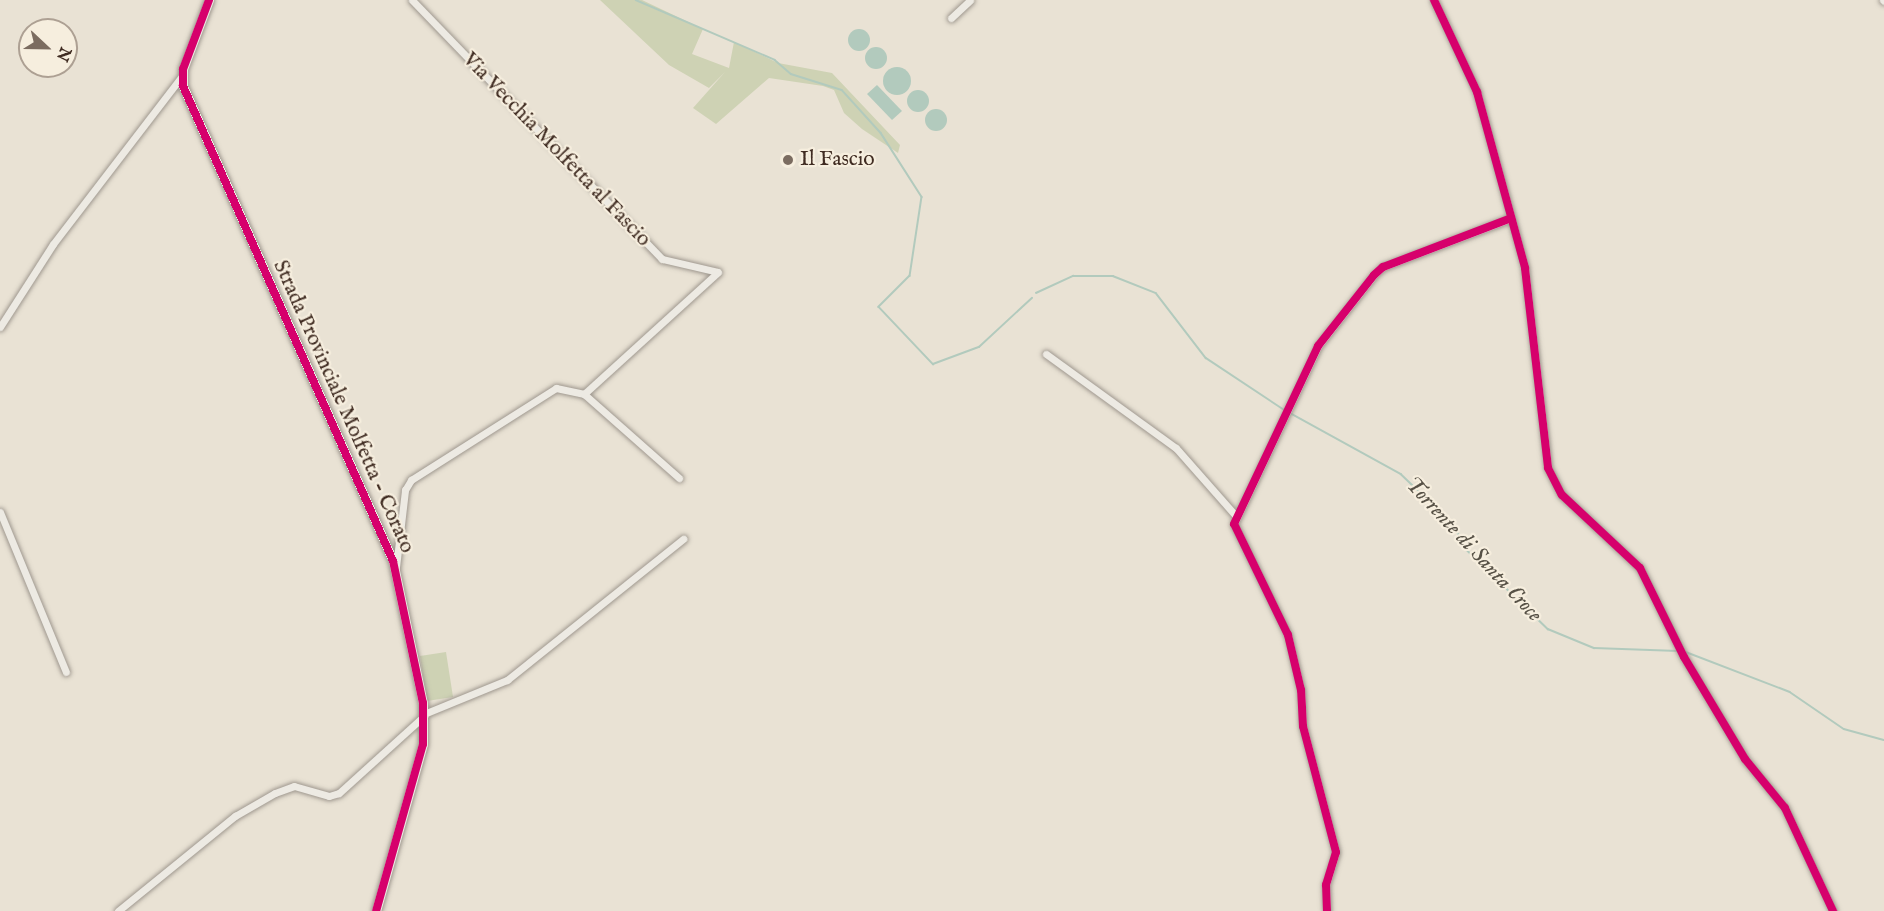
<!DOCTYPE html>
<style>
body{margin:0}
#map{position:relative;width:1884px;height:911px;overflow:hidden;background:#e9e2d4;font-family:"IM FELL English",serif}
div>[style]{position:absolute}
.green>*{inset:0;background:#ced2b4}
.water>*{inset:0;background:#b2cabd}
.round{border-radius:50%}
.stream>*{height:1.5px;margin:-0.75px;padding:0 0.75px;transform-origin:0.75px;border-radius:0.75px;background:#b2cabd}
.roads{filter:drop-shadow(0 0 2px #9f988f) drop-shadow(0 0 2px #9f988f)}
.minor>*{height:7px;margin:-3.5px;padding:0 3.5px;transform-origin:3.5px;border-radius:3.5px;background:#edeae3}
.tertiary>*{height:9px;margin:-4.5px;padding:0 4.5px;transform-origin:4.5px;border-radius:4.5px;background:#edeae3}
.cycleway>*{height:8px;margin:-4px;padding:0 4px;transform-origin:4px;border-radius:4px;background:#d6006c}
.dots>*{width:16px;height:16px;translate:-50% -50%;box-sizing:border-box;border:3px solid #f6eede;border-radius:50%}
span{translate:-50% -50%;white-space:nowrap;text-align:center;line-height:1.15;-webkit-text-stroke:4.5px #f6eede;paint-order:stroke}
.street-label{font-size:21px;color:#402c22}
.poi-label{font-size:21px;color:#402c22}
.left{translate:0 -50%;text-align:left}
.water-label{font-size:22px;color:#575146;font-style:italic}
.north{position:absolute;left:18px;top:18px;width:60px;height:60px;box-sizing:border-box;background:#f6eede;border:2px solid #ada093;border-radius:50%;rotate:112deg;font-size:16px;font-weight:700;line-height:24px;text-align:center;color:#402c22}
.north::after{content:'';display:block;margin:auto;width:21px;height:27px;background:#7b6c60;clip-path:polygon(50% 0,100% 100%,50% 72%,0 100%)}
</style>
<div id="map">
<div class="green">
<div style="clip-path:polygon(600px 0,642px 0,703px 29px,692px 54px,729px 68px,734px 42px,778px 63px,832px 73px,900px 145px,898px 153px,862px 129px,844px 113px,834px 90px,823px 86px,769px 78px,716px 124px,693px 108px,725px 72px,709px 88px,669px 65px)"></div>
<div style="clip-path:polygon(446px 652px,453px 697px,427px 701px,420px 656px)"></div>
</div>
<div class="water">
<div class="round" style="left:848px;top:29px;width:22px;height:22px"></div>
<div class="round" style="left:865px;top:47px;width:22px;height:22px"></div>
<div class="round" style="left:883px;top:67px;width:28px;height:28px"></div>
<div style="clip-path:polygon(877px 85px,902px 111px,892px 120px,867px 94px)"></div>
<div class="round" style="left:907px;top:90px;width:22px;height:22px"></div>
<div class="round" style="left:925px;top:109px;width:22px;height:22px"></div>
</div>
<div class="stream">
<div style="left:636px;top:0;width:151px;rotate:23.3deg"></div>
<div style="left:775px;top:60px;width:21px;rotate:41deg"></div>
<div style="left:791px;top:74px;width:53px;rotate:17.4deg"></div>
<div style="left:842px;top:90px;width:58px;rotate:47.8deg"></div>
<div style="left:881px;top:133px;width:76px;rotate:57.4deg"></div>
<div style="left:922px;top:197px;width:80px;rotate:98.6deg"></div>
<div style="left:910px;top:276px;width:44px;rotate:135deg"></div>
<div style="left:879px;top:307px;width:79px;rotate:46.5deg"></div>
<div style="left:933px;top:364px;width:49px;rotate:-20.3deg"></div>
<div style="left:979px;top:347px;width:72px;rotate:-42.8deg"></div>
<div style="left:1036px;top:293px;width:41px;rotate:-24.7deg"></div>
<div style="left:1073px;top:276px;width:40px"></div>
<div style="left:1113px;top:276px;width:46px;rotate:21.6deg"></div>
<div style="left:1156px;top:293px;width:82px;rotate:52.4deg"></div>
<div style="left:1206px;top:358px;width:96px;rotate:33.5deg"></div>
<div style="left:1290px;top:413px;width:127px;rotate:28.8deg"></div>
<div style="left:1401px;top:474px;width:71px;rotate:43.9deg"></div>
<div style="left:1452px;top:523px;width:32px;rotate:60deg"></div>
<div style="left:1468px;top:551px;width:112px;rotate:44.3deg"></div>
<div style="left:1548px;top:629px;width:50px;rotate:22.4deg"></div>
<div style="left:1594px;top:648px;width:84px;rotate:2deg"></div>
<div style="left:1686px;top:652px;width:111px;rotate:21deg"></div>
<div style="left:1790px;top:692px;width:65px;rotate:34.4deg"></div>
<div style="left:1844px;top:729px;width:41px;rotate:15.4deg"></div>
</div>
<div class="roads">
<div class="minor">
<div style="left:412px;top:0;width:360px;rotate:46deg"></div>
<div style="left:662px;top:259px;width:57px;rotate:13.1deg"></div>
<div style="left:1434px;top:0;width:102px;rotate:64.9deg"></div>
<div style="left:1477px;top:92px;width:182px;rotate:74.7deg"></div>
<div style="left:1525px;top:268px;width:201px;rotate:83.4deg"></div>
<div style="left:1548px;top:468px;width:30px;rotate:63deg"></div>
<div style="left:1562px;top:495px;width:107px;rotate:43.1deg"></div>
<div style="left:1640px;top:568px;width:99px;rotate:63.7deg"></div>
<div style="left:1684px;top:657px;width:119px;rotate:59.1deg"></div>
<div style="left:1745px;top:759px;width:63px;rotate:50.8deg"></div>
<div style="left:1785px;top:808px;width:114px;rotate:65deg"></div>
<div style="left:1883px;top:0;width:1px;rotate:45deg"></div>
<div style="left:951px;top:18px;width:26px;rotate:-43deg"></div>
<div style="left:0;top:327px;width:98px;rotate:-57.4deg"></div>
<div style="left:53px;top:244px;width:212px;rotate:-52.5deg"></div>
<div style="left:1046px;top:354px;width:160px;rotate:35.9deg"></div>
<div style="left:1176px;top:448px;width:91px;rotate:48.6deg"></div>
<div style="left:584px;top:394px;width:127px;rotate:41.5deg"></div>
<div style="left:0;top:512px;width:173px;rotate:67.6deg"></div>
<div style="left:396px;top:567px;width:78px;rotate:-83.3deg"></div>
<div style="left:405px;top:490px;width:12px;rotate:-59deg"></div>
<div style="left:411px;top:480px;width:172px;rotate:-32.4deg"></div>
<div style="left:556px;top:388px;width:29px;rotate:12deg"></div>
<div style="left:584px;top:394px;width:181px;rotate:-42.3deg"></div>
<div style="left:424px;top:714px;width:90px;rotate:-22.3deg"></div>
<div style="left:507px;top:680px;width:226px;rotate:-38.7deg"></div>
<div style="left:118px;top:911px;width:151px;rotate:-39.1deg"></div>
<div style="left:235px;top:816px;width:46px;rotate:-29.9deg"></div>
<div style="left:275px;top:793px;width:20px;rotate:-20deg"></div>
<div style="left:294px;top:786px;width:36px;rotate:16deg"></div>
<div style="left:329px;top:796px;width:10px;rotate:-17deg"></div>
<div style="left:339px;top:793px;width:115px;rotate:-42.2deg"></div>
<div style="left:1327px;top:911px;width:26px;rotate:-92deg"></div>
<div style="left:1326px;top:885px;width:34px;rotate:-73deg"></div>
<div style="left:1336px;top:852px;width:130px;rotate:-104.7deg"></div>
<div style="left:1303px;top:726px;width:36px;rotate:-93deg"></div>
<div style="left:1301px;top:690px;width:57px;rotate:-103.3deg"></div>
<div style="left:1288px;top:635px;width:123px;rotate:-115.9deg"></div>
<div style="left:1234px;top:524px;width:197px;rotate:-64.7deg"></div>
<div style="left:1318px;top:346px;width:90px;rotate:-51.7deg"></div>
<div style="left:1374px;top:275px;width:12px;rotate:-42deg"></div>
<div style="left:1383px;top:267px;width:137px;rotate:-20.9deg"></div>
</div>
<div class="tertiary">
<div style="left:209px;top:0;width:74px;rotate:110.6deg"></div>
<div style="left:183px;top:69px;width:17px;rotate:90deg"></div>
<div style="left:183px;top:86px;width:519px;rotate:66.15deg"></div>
<div style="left:393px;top:561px;width:145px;rotate:78.1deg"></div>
<div style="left:423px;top:703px;width:41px;rotate:90deg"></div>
<div style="left:423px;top:744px;width:173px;rotate:105.7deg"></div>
</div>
</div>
<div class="cycleway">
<div style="left:209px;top:0;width:74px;rotate:110.6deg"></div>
<div style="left:183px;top:69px;width:17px;rotate:90deg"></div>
<div style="left:183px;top:86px;width:519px;rotate:66.15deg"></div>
<div style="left:393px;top:561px;width:145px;rotate:78.1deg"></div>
<div style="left:423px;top:703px;width:41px;rotate:90deg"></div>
<div style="left:423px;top:744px;width:173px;rotate:105.7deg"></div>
<div style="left:1434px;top:0;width:102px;rotate:64.9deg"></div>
<div style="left:1477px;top:92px;width:182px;rotate:74.7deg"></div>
<div style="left:1525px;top:268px;width:201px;rotate:83.4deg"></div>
<div style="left:1548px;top:468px;width:30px;rotate:63deg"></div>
<div style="left:1562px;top:495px;width:107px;rotate:43.1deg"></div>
<div style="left:1640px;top:568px;width:99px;rotate:63.7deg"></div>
<div style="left:1684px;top:657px;width:119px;rotate:59.1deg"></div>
<div style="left:1745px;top:759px;width:63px;rotate:50.8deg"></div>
<div style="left:1785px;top:808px;width:114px;rotate:65deg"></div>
<div style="left:1327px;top:911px;width:26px;rotate:-92deg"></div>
<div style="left:1326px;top:885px;width:34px;rotate:-73deg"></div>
<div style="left:1336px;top:852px;width:130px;rotate:-104.7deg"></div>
<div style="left:1303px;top:726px;width:36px;rotate:-93deg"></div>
<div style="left:1301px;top:690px;width:57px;rotate:-103.3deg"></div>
<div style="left:1288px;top:635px;width:123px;rotate:-115.9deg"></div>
<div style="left:1234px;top:524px;width:197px;rotate:-64.7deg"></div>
<div style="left:1318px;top:346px;width:90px;rotate:-51.7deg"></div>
<div style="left:1374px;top:275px;width:12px;rotate:-42deg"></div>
<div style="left:1383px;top:267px;width:137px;rotate:-20.9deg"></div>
</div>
<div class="dots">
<div style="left:788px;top:160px;background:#7b6c60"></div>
</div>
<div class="street-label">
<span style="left:556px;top:150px;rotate:46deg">Via Vecchia Molfetta al Fascio</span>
<span style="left:343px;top:407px;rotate:66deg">Strada Provinciale Molfetta - Corato</span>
</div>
<div class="poi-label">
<span class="left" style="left:800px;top:160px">Il Fascio</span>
</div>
<div class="water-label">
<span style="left:1473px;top:550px;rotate:47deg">Torrente di Santa Croce</span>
</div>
<div class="north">N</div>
</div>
